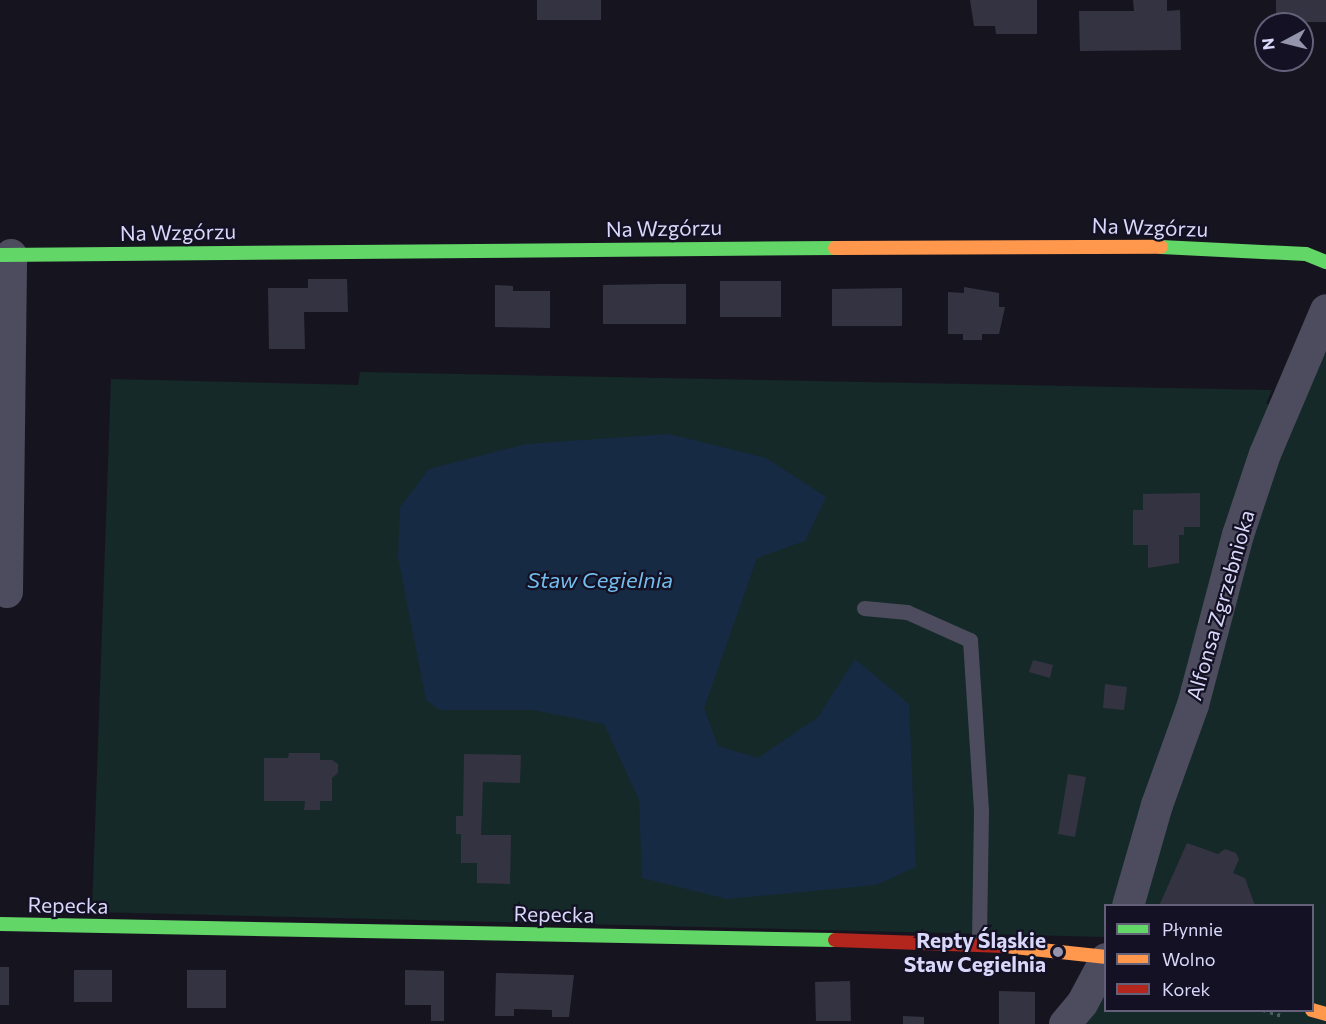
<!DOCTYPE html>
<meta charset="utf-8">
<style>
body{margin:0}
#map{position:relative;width:1326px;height:1024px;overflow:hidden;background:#16151f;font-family:Commissioner,sans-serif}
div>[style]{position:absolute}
.green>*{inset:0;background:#152928}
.water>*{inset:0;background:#162a44}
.building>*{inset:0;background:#343341}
.path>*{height:4px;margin-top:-2px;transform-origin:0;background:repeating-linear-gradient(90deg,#4d5b65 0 3px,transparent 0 7.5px)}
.lane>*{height:15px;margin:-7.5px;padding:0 7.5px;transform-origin:7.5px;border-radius:7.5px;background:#4c4c5e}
.street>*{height:32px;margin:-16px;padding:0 16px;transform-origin:16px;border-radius:16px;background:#4c4c5e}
.fast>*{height:14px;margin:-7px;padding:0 7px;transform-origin:7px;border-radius:7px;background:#63d668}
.slow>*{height:14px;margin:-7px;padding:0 7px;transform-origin:7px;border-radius:7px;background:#ff974d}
.jam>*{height:14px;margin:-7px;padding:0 7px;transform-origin:7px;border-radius:7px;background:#b3261e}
.dots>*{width:16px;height:16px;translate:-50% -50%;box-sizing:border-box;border:3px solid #131123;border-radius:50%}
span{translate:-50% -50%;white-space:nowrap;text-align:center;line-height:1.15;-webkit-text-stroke:4.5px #131123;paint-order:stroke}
.street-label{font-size:21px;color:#d9d8fa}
.poi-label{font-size:21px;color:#d9d8fa;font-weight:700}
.right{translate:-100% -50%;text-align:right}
.water-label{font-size:22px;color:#73bded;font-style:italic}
.legend{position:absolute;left:1104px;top:904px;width:210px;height:108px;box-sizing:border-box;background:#131123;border:2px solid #626179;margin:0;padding:8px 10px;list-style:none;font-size:18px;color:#d9d8fa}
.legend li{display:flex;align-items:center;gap:12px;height:30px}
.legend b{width:30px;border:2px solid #626179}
.north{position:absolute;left:1254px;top:12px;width:60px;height:60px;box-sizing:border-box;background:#131123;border:2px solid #626179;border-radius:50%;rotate:263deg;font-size:16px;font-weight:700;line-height:24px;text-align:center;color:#d9d8fa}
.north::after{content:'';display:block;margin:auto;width:21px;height:27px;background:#9594ad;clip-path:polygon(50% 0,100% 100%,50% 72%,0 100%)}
</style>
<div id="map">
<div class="green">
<div style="clip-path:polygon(1326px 346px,1326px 1024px,1075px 1024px,1105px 988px,1106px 1010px,1312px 1010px,1312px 906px,1106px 906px,1105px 937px,92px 912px,111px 379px,358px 385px,360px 372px,1272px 390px,1266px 404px,1297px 405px)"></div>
</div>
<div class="water">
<div style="clip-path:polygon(669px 434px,766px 458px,826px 497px,805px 541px,757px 558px,704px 708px,718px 746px,758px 758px,818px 717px,855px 659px,909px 704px,916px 867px,876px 885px,727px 899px,642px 878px,639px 800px,604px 724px,533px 710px,440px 710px,426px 700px,398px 557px,400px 507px,429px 469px,526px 444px)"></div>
</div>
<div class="building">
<div style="clip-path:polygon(537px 0,601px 0,601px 20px,537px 20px)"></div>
<div style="clip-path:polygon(970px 0,1037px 0,1037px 34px,996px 34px,995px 26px,974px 26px)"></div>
<div style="clip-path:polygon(1133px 0,1167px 0,1167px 11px,1180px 10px,1181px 50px,1080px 51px,1079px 11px,1134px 11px)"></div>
<div style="clip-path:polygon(1276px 0,1326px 0,1326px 22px,1276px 22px)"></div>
<div style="clip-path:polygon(308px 279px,347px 279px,348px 312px,304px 312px,305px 349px,269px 349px,268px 288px,308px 288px)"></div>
<div style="clip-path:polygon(720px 281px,781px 281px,781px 317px,720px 317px)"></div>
<div style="clip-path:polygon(660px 284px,686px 284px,686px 324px,603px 324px,603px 285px)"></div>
<div style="clip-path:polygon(495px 285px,513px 286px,513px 291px,550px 291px,550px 328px,495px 327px)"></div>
<div style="clip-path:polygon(964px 287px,999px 293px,999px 307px,1005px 307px,999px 334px,982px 334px,982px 340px,963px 340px,963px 334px,948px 334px,948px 292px,964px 293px)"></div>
<div style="clip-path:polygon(902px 288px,902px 326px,832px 326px,832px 289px)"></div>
<div style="clip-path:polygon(1200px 493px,1200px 527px,1184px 527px,1184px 535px,1179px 535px,1179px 563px,1148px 568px,1148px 545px,1133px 545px,1133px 510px,1143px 510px,1143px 494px)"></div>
<div style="clip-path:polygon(1033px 660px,1053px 665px,1050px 678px,1029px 672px)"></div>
<div style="clip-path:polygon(1105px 684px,1127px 687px,1124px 710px,1103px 708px)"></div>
<div style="clip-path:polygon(289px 753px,320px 753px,320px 760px,332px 760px,338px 764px,338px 773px,332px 778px,332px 801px,320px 801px,320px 810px,304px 810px,305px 801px,264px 801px,264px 758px,288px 758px)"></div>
<div style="clip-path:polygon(464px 754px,521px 755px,520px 783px,483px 782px,481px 835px,511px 835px,510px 884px,477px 883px,477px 863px,461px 863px,461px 834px,456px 834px,456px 816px,463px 816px)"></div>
<div style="clip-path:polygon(1068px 774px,1086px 777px,1075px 837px,1058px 834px)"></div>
<div style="clip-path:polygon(1187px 843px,1218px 854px,1225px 849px,1236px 853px,1239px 859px,1233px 873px,1245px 878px,1255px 906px,1159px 906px)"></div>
<div style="clip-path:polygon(0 967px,9px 967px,9px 1005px,0 1005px)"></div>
<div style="clip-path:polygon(74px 970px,112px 970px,112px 1002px,74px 1002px)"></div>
<div style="clip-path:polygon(187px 970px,226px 970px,226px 1008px,187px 1008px)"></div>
<div style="clip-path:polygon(405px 970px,444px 971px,444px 1021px,431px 1021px,431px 1005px,405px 1005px)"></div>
<div style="clip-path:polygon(496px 973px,574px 975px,569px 1017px,552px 1017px,552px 1010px,514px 1009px,514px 1016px,495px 1016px)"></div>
<div style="clip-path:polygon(850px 981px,851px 1021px,816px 1021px,815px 982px)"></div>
<div style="clip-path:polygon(999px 991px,1035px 992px,1035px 1024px,999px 1024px)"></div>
<div style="clip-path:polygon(903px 1016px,924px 1017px,924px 1024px,903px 1024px)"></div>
</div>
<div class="path">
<div style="left:1263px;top:1010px;width:20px;rotate:18deg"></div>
</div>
<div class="lane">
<div style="left:864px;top:608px;width:43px;rotate:5.3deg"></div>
<div style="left:907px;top:612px;width:69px;rotate:24deg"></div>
<div style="left:970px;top:640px;width:171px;rotate:86.3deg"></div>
<div style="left:981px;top:811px;width:132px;rotate:90.9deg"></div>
</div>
<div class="street">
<div style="left:7px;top:592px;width:337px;rotate:-89.3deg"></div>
<div style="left:1128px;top:906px;width:105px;rotate:-74deg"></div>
<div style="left:1157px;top:805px;width:106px;rotate:-70.2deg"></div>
<div style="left:1193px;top:705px;width:176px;rotate:-75.2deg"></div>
<div style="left:1238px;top:535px;width:85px;rotate:-71.6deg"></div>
<div style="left:1265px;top:454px;width:156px;rotate:-67deg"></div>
<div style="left:1065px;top:1024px;width:26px;rotate:-50deg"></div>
<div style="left:1082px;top:1004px;width:51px;rotate:-61.9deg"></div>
</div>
<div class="fast">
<div style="left:1161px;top:247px;width:145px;rotate:2.8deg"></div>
<div style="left:1306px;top:254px;width:22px;rotate:22deg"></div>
<div style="left:0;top:255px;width:835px;rotate:-0.48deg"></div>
<div style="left:0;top:924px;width:835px;rotate:1.1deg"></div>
</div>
<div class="slow">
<div style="left:835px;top:248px;width:326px;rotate:-0.2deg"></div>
<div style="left:1005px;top:946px;width:102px;rotate:6.2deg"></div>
<div style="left:1312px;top:1010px;width:15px;rotate:16deg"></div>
</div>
<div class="jam">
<div style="left:835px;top:940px;width:170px;rotate:2deg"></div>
</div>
<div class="dots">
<div style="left:1058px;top:952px;background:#9594ad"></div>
</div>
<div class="street-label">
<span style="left:1150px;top:227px;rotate:2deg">Na Wzgórzu</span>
<span style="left:664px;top:228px;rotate:-1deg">Na Wzgórzu</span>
<span style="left:178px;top:232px;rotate:-1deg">Na Wzgórzu</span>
<span style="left:1220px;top:605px;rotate:-74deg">Alfonsa Zgrzebnioka</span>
<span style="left:68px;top:905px;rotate:1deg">Repecka</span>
<span style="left:554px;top:914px;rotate:1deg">Repecka</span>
</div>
<div class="poi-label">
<span class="right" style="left:1046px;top:952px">Repty Śląskie<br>Staw Cegielnia</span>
</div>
<div class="water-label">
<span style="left:600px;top:580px">Staw Cegielnia</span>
</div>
<ul class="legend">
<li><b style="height:8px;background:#63d668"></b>Płynnie</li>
<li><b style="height:8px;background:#ff974d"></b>Wolno</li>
<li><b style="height:8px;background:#b3261e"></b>Korek</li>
</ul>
<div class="north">N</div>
</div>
